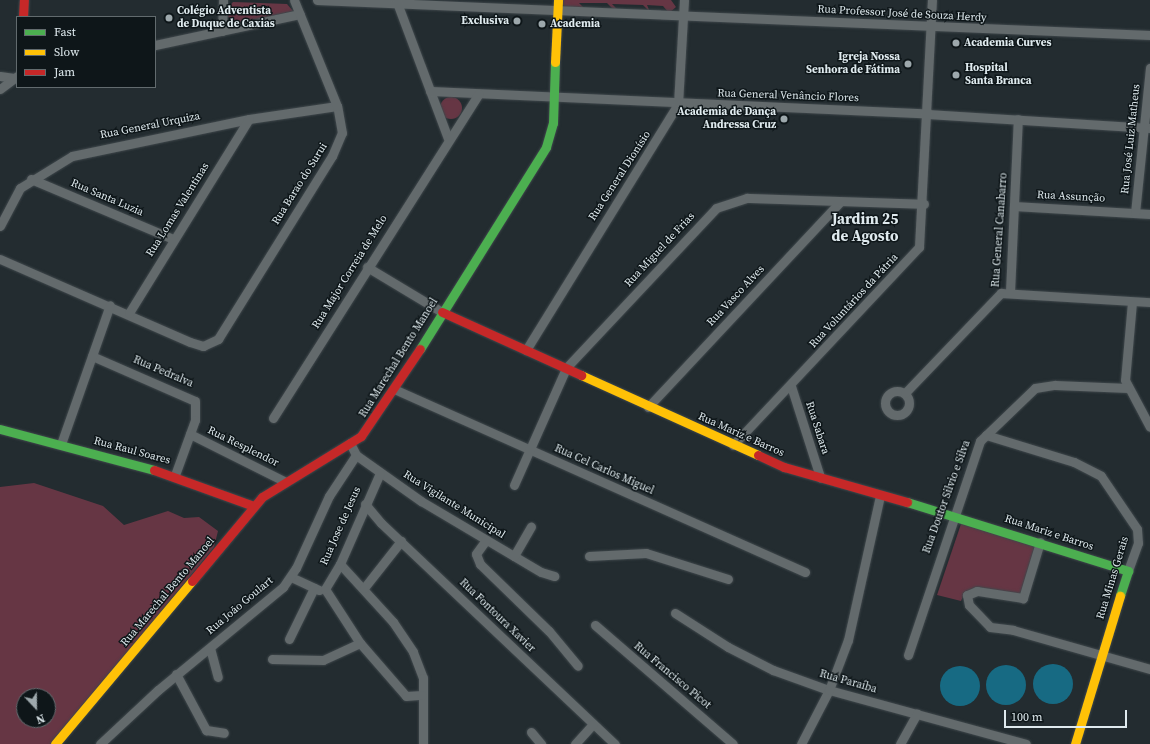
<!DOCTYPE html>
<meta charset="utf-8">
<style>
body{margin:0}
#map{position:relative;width:1150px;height:744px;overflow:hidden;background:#232c30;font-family:"Source Serif 4",serif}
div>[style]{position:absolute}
.green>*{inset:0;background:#663644}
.round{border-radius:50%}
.water>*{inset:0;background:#176a83}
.roads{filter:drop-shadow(0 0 1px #3f474b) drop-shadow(0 0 1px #3f474b)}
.street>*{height:9px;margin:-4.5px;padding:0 4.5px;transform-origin:4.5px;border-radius:4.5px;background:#636a6c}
.street>.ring{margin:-4.5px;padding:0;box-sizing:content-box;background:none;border:9px solid #636a6c;border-radius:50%}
.fast>*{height:9px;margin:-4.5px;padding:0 4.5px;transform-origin:4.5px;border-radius:4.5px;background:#4caf50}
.slow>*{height:9px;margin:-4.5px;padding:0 4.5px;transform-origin:4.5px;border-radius:4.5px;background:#ffc107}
.jam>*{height:9px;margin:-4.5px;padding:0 4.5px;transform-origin:4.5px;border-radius:4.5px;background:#c62828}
.dots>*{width:11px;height:11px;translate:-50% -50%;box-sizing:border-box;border:2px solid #0e1619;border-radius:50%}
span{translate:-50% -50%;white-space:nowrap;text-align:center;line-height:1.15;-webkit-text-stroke:3px #0e1619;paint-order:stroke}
.poi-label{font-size:11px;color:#dfeaee;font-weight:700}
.left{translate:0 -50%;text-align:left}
.right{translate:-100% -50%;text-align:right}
.street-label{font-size:11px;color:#dfeaee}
.district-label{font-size:15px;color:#dfeaee;font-weight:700}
.legend{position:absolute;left:16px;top:16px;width:140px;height:72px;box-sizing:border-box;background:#0e1619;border:1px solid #626b6e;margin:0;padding:5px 7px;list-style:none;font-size:12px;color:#dfeaee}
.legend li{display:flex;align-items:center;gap:8px;height:20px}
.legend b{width:20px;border:1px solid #626b6e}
.north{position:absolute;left:16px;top:688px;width:40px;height:40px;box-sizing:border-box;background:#0e1619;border:1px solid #626b6e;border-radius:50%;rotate:158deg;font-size:11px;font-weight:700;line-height:16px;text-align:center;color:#dfeaee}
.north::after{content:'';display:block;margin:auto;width:14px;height:18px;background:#9da8ac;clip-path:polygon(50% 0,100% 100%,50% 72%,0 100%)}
.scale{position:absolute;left:1004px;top:710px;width:123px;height:18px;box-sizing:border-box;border:2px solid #dfeaee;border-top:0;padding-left:5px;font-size:12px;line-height:14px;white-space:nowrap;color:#dfeaee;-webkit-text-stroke:3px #0e1619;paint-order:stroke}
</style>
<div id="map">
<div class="green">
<div style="clip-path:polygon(560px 0,671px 0,676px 7px,669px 13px,663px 6px,647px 5px,650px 12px,643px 5px,612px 4px,619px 11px,614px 10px,607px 3px,579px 3px,585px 9px,565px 8px)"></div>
<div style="clip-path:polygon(233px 2px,287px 4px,293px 11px,236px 24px,227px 16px,227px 9px)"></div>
<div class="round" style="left:440px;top:97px;width:22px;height:22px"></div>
<div style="clip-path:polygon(evenodd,34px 483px,103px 506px,124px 525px,168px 511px,184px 518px,199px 517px,218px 531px,214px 547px,52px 744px,0 744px,0 487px,34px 483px,24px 696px,48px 696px,48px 720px,24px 720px,24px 696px)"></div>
<div style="clip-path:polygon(962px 521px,1035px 544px,1021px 597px,964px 594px,961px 601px,937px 595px)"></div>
</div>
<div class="water">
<div class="round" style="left:1033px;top:664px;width:40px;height:40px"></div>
<div class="round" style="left:986px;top:665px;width:40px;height:40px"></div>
<div class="round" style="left:940px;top:666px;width:40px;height:40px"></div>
</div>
<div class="roads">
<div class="street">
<div style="left:317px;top:0;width:834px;rotate:2.41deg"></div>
<div style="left:396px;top:0;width:147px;rotate:69.4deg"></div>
<div style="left:222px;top:31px;width:31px;rotate:-88deg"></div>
<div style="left:155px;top:45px;width:148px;rotate:-12.1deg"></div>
<div style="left:0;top:76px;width:14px;rotate:8deg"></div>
<div style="left:0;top:89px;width:21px;rotate:-37deg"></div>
<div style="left:430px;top:91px;width:499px;rotate:2.6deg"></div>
<div style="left:928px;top:114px;width:222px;rotate:3.6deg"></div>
<div style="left:31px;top:179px;width:154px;rotate:22.9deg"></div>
<div style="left:1014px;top:206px;width:136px;rotate:3.4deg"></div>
<div style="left:1135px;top:213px;width:146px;rotate:-84.1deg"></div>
<div style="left:0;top:226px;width:43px;rotate:-62.2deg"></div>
<div style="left:20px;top:188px;width:61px;rotate:-31.6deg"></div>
<div style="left:72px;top:156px;width:181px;rotate:-11.8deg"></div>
<div style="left:249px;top:119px;width:89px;rotate:-8.4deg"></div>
<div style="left:0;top:259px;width:207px;rotate:23.6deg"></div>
<div style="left:190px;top:342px;width:14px;rotate:17deg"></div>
<div style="left:203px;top:346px;width:17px;rotate:-25deg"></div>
<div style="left:218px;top:339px;width:216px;rotate:-58.1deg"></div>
<div style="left:332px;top:156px;width:25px;rotate:-67deg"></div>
<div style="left:342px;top:133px;width:27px;rotate:-100deg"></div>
<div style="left:337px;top:106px;width:114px;rotate:-112.1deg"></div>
<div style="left:367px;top:267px;width:87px;rotate:31deg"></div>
<div style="left:1010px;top:292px;width:173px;rotate:-87.4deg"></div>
<div style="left:1132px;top:302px;width:78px;rotate:95.1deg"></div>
<div style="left:1125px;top:380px;width:53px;rotate:62deg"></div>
<div style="left:129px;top:313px;width:228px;rotate:-58.3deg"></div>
<div style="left:526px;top:350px;width:289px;rotate:-58.3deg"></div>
<div style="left:678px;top:104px;width:104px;rotate:-86.7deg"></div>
<div style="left:92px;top:356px;width:112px;rotate:23.6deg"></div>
<div style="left:195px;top:401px;width:19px;rotate:90deg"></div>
<div style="left:195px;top:420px;width:59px;rotate:110deg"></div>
<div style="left:791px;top:386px;width:96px;rotate:72.3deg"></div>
<div style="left:394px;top:389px;width:450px;rotate:24deg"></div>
<div class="ring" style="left:885px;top:391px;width:15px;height:15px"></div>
<div style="left:905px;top:393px;width:139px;rotate:-46.2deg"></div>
<div style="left:1001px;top:293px;width:149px;rotate:3.5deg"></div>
<div style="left:648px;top:407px;width:281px;rotate:-46.9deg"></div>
<div style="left:273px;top:418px;width:384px;rotate:-57.6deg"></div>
<div style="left:190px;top:434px;width:105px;rotate:26.6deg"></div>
<div style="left:986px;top:435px;width:92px;rotate:17.1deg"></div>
<div style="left:1074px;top:462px;width:30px;rotate:27deg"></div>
<div style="left:1101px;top:476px;width:64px;rotate:55.8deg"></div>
<div style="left:1137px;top:529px;width:14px;rotate:86deg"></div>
<div style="left:1138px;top:543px;width:30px;rotate:110deg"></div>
<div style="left:350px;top:443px;width:13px;rotate:63deg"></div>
<div style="left:356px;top:455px;width:80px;rotate:35.3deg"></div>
<div style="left:421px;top:501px;width:139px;rotate:30.6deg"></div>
<div style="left:541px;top:572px;width:14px;rotate:17deg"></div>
<div style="left:61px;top:444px;width:147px;rotate:-70.6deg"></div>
<div style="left:733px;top:445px;width:272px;rotate:-46.8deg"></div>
<div style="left:919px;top:247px;width:247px;rotate:-87deg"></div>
<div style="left:514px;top:485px;width:128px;rotate:-66deg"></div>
<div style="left:566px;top:368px;width:219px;rotate:-46.8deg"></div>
<div style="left:716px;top:208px;width:33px;rotate:-18deg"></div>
<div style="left:747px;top:198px;width:177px;rotate:1.9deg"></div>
<div style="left:365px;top:504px;width:25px;rotate:50deg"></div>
<div style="left:381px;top:523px;width:322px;rotate:43.4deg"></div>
<div style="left:486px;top:540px;width:17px;rotate:126deg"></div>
<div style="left:476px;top:554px;width:11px;rotate:68deg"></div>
<div style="left:480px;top:564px;width:96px;rotate:44.2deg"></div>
<div style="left:549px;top:631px;width:45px;rotate:50.4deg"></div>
<div style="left:1040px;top:542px;width:59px;rotate:106.9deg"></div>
<div style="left:1023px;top:598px;width:47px;rotate:-171.3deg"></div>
<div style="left:977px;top:591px;width:11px;rotate:158deg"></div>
<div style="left:967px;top:595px;width:10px;rotate:79deg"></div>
<div style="left:969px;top:605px;width:30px;rotate:46deg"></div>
<div style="left:990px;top:627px;width:23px;rotate:7deg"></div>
<div style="left:1013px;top:630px;width:142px;rotate:15.9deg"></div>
<div style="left:514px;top:556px;width:34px;rotate:-60deg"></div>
<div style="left:589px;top:556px;width:57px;rotate:-3deg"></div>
<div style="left:646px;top:553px;width:86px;rotate:17.6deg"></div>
<div style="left:340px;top:564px;width:79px;rotate:47.6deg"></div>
<div style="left:393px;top:622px;width:36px;rotate:56deg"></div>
<div style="left:413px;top:652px;width:28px;rotate:69deg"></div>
<div style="left:423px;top:678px;width:66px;rotate:90deg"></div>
<div style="left:291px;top:577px;width:31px;rotate:25deg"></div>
<div style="left:364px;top:588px;width:60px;rotate:-51.8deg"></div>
<div style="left:325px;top:589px;width:64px;rotate:57.1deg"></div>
<div style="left:360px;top:643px;width:70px;rotate:49deg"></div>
<div style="left:406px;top:696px;width:16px;rotate:-4deg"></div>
<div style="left:325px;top:589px;width:29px;rotate:-59deg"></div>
<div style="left:340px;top:564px;width:99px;rotate:-66.3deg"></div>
<div style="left:675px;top:613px;width:63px;rotate:32.7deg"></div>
<div style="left:728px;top:647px;width:51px;rotate:27.1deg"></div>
<div style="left:773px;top:670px;width:59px;rotate:19.7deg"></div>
<div style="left:829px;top:690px;width:204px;rotate:15.3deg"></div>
<div style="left:595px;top:625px;width:182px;rotate:40.8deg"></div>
<div style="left:289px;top:639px;width:57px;rotate:-63.9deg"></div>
<div style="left:210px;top:648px;width:30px;rotate:75deg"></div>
<div style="left:908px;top:655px;width:226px;rotate:-71.4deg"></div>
<div style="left:980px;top:441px;width:76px;rotate:-43.9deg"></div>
<div style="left:1035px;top:388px;width:20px;rotate:-9deg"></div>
<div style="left:1055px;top:385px;width:73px;rotate:2.4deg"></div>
<div style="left:272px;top:659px;width:51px;rotate:1.1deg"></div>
<div style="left:323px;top:660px;width:41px;rotate:-24.7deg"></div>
<div style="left:176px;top:674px;width:64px;rotate:61.8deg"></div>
<div style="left:206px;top:730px;width:18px;rotate:9deg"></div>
<div style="left:531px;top:732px;width:16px;rotate:50deg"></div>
<div style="left:100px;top:744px;width:79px;rotate:-43deg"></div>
<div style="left:158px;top:690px;width:162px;rotate:-39.5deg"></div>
<div style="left:283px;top:587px;width:23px;rotate:-56deg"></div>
<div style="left:296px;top:568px;width:79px;rotate:-65.4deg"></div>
<div style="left:329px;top:496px;width:49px;rotate:-56.6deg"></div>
<div style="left:575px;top:744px;width:27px;rotate:-48deg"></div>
<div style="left:801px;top:744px;width:61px;rotate:-62.6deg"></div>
<div style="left:829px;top:690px;width:53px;rotate:-69.2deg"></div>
<div style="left:848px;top:640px;width:148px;rotate:-77.5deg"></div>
<div style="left:900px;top:744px;width:35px;rotate:-61deg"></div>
</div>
<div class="fast">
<div style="left:420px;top:349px;width:238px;rotate:-58deg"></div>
<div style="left:546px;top:147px;width:25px;rotate:-74deg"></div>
<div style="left:553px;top:123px;width:61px;rotate:-88.1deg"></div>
<div style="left:0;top:429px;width:159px;rotate:14.9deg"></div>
<div style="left:907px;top:502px;width:232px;rotate:17.3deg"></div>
<div style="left:1128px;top:571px;width:26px;rotate:108deg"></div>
</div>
<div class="slow">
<div style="left:555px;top:62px;width:62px;rotate:-87.2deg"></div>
<div style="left:581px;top:375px;width:194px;rotate:24.3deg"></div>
<div style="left:55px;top:744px;width:213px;rotate:-50deg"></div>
<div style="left:1075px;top:744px;width:155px;rotate:-73.1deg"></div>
</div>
<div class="jam">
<div style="left:23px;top:17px;width:17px;rotate:-87deg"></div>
<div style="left:442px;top:312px;width:153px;rotate:24.4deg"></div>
<div style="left:758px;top:455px;width:29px;rotate:25deg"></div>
<div style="left:784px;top:467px;width:128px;rotate:15.9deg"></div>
<div style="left:154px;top:470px;width:106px;rotate:19.8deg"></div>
<div style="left:192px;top:581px;width:109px;rotate:-50.2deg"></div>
<div style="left:262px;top:497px;width:116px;rotate:-31.6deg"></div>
<div style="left:361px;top:436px;width:105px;rotate:-55.9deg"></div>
</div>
</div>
<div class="dots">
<div style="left:169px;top:18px;background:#9da8ac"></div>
<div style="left:517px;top:21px;background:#9da8ac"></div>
<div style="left:542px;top:24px;background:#9da8ac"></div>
<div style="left:956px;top:43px;background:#9da8ac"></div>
<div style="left:908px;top:64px;background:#9da8ac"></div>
<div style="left:956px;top:75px;background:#9da8ac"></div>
<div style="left:784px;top:119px;background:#9da8ac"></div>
</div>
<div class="poi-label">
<span class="left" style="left:177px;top:18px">Colégio Adventista<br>de Duque de Caxias</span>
<span class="right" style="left:509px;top:21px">Exclusiva</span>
<span class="left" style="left:550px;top:24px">Academia</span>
<span class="left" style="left:964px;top:43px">Academia Curves</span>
<span class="right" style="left:900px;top:64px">Igreja Nossa<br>Senhora de Fátima</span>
<span class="left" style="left:965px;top:75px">Hospital<br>Santa Branca</span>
<span class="right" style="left:776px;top:119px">Academia de Dança<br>Andressa Cruz</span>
</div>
<div class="street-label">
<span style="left:902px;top:14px;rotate:3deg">Rua Professor José de Souza Herdy</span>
<span style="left:788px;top:96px;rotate:2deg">Rua General Venâncio Flores</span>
<span style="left:150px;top:126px;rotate:-11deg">Rua General Urquiza</span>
<span style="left:1131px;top:139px;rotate:-84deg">Rua José Luiz Matheus</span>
<span style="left:620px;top:176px;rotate:-57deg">Rua General Dionísio</span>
<span style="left:300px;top:184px;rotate:-58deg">Rua Barao do Surui</span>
<span style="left:1071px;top:197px;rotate:3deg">Rua Assunção</span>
<span style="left:107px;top:198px;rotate:23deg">Rua Santa Luzia</span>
<span style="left:178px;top:210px;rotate:-58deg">Rua Lomas Valentinas</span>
<span style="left:1000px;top:230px;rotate:-86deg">Rua General Canabarro</span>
<span style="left:660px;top:250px;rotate:-47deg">Rua Miguel de Frias</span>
<span style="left:350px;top:272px;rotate:-58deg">Rua Major Correia de Melo</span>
<span style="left:736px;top:296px;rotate:-47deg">Rua Vasco Alves</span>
<span style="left:854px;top:301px;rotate:-47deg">Rua Voluntários da Pátria</span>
<span style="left:399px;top:358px;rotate:-58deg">Rua Marechal Bento Manoel</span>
<span style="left:163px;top:372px;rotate:23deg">Rua Pedralva</span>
<span style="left:817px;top:428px;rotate:72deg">Rua Sabara</span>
<span style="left:741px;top:435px;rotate:24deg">Rua Mariz e Barros</span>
<span style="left:243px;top:447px;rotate:26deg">Rua Resplendor</span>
<span style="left:132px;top:451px;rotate:15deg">Rua Raul Soares</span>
<span style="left:604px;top:470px;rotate:24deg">Rua Cel Carlos Miguel</span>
<span style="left:947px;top:497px;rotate:-70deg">Rua Doutor Silvio e Silva</span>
<span style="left:454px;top:505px;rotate:32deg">Rua Vigilante Municipal</span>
<span style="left:341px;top:526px;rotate:-66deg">Rua Jose de Jesus</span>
<span style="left:1049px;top:533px;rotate:18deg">Rua Mariz e Barros</span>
<span style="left:1113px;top:578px;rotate:-73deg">Rua Minas Gerais</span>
<span style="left:168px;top:592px;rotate:-50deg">Rua Marechal Bento Manoel</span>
<span style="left:240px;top:606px;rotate:-40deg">Rua Joāo Goulart</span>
<span style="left:497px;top:616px;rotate:44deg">Rua Fontoura Xavier</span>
<span style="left:672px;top:676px;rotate:40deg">Rua Francisco Picot</span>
<span style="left:848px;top:682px;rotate:16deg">Rua Paraíba</span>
</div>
<div class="district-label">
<span style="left:865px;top:227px">Jardim 25<br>de Agosto</span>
</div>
<ul class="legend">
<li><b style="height:5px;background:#4caf50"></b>Fast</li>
<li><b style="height:5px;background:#ffc107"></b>Slow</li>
<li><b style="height:5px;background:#c62828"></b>Jam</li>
</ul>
<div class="north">N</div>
<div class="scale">100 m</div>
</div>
